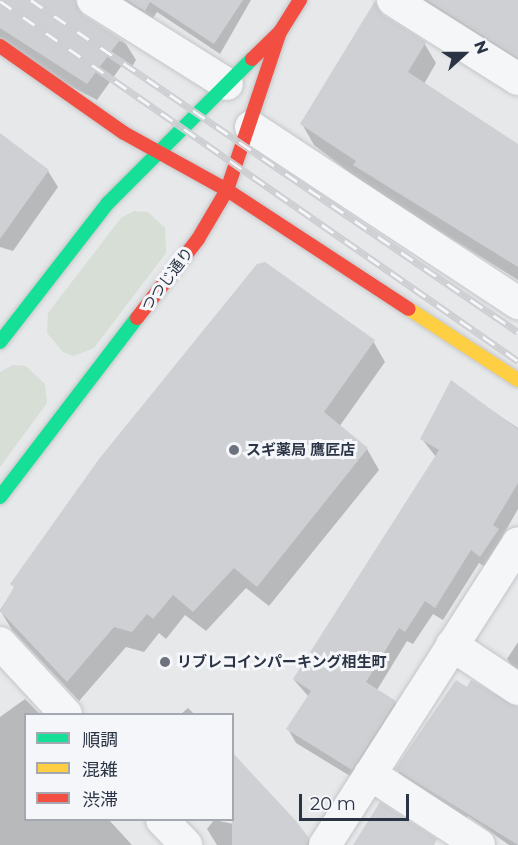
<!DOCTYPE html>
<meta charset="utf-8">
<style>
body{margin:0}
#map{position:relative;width:518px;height:845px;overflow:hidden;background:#e6e8ea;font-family:Montserrat,"Noto Sans JP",sans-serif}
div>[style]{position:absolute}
.green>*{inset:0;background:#d6ded6}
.shadow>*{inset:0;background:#0003}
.building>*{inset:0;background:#ced0d3}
.roads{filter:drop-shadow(0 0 2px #c4c6c8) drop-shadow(0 0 2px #c4c6c8)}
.street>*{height:32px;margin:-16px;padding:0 16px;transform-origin:16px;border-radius:16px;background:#f5f6f7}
.fast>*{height:14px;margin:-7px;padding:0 7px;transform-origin:7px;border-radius:7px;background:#16e098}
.slow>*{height:14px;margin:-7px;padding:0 7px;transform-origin:7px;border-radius:7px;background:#ffcf43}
.jam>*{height:14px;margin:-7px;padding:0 7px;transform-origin:7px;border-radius:7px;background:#f24e42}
.rail>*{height:7px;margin-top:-3.5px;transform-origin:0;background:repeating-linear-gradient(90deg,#f4f6f9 0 14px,#cecfd2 0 28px);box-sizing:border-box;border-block:2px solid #cecfd2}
.dots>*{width:16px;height:16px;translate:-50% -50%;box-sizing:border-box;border:3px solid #f4f6f9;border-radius:50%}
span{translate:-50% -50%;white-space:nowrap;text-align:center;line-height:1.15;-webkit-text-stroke:6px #f4f6f9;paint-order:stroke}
.street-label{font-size:15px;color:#2b3445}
.poi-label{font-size:15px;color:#2b3445;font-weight:700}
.left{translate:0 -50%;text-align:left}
.legend{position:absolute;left:24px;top:713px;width:210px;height:108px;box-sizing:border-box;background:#f4f6f9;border:2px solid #a4a8b1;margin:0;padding:8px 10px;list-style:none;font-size:18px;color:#2b3445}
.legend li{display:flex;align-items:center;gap:12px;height:30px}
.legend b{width:30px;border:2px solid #a4a8b1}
.north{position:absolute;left:434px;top:24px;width:60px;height:60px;-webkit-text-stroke:4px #f4f6f9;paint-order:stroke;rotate:69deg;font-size:16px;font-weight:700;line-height:24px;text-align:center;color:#2b3445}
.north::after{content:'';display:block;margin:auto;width:21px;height:27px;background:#2b3445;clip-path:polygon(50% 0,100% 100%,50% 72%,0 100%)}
.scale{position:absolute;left:299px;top:794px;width:110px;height:27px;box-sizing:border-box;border:3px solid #2b3445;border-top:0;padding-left:8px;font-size:18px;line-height:21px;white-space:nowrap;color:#2b3445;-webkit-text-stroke:4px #f4f6f9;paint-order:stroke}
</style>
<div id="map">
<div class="green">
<div style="clip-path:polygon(134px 211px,148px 212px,165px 228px,166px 253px,94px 348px,73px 356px,63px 352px,47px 333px,48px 313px,121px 218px)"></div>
<div style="clip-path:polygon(13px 365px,26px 366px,45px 384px,47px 403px,0 467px,0 372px)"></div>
</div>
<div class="shadow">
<div style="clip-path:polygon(0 0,74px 0,84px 18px,126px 44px,136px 60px,130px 70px,125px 61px,97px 100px,0 49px)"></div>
<div style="clip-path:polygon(117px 0,251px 0,220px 54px,157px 12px,151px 21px)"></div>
<div style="clip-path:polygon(407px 0,518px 0,518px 71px)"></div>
<div style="clip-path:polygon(383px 17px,424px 43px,436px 63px,424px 84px,518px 145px,518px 280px,367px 186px,314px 145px,302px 124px)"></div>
<div style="clip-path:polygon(0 134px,48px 171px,58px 187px,13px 251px,0 247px)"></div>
<div style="clip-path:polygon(373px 341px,385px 362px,339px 427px,367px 449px,379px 470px,269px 606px,246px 588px,206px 631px,185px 615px,166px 639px,159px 633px,144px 652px,126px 647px,79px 701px,12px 630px,0 610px,100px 460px)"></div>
<div style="clip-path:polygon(451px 383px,518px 428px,518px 509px,502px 537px,506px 544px,488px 569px,479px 563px,443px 620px,433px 614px,413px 644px,407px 641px,377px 690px,395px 702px,403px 715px,360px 782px,296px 743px,288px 729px,309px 697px,294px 680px,436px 457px,422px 439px)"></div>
<div style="clip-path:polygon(518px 642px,518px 674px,507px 659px)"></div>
<div style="clip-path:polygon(467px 689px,518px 708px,518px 845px,509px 845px,468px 816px,465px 820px,404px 781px,397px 769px)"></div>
<div style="clip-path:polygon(25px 699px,40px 714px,26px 714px,26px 820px,109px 820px,132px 845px,0 845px,0 717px)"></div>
<div style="clip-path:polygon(188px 708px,194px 714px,181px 714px)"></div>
<div style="clip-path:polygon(214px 820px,308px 839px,311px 845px,217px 845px,207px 829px)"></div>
</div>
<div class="building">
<div style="clip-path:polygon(0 0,75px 0,83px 15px,127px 43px,119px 41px,87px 84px,0 28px)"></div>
<div style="clip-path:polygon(127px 0,243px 0,214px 44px,150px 2px,145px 11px)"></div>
<div style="clip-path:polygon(427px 0,518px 0,518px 58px)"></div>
<div style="clip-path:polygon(375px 1px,383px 15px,426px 42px,408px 72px,518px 144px,518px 267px,353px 165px,356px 161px,300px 124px)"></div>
<div style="clip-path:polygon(0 133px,49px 170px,0 239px)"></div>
<div style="clip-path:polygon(265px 262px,375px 340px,324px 412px,368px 448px,257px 587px,234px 568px,193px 612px,173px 595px,153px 619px,147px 614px,132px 632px,114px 627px,67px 682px,0 611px,14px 587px,10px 584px,99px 459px,257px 264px)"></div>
<div style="clip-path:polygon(451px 380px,518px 429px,518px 483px,493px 525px,499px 529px,480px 557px,471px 550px,435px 608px,425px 601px,405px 632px,399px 628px,366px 682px,396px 701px,352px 770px,286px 729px,311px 691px,293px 679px,439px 450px,420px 439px)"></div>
<div style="clip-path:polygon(456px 680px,467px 687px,471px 680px,518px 707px,518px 845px,395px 769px)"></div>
<div style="clip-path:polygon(232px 752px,296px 821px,309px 838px,307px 845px,232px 845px)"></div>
<div style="clip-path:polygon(380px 802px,437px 839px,434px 845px,353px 845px)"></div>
</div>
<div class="roads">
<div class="street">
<div style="left:93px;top:0;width:158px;rotate:32.1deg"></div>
<div style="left:393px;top:0;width:148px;rotate:32.3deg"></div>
<div style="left:251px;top:127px;width:320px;rotate:33.4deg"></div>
<div style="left:0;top:643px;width:97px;rotate:47.1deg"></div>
<div style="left:452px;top:645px;width:79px;rotate:33.7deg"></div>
<div style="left:370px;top:774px;width:130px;rotate:33.1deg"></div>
<div style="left:162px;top:820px;width:35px;rotate:46deg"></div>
<div style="left:325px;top:845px;width:358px;rotate:-57.4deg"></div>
</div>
<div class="fast">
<div style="left:0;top:342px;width:176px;rotate:-52.2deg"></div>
<div style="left:108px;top:203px;width:204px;rotate:-45deg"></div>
<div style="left:0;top:497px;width:225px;rotate:-52.6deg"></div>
</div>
<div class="slow">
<div style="left:409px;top:309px;width:130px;rotate:33.1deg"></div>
</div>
<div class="jam">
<div style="left:0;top:46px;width:151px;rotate:35.1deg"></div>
<div style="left:124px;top:133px;width:118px;rotate:29deg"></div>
<div style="left:227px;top:190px;width:217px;rotate:33.2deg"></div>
<div style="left:252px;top:59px;width:39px;rotate:-44deg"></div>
<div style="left:280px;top:32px;width:38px;rotate:-58deg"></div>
<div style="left:137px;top:318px;width:100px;rotate:-52.3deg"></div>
<div style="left:198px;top:239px;width:57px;rotate:-59.4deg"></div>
<div style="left:227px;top:190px;width:167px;rotate:-71.5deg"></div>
</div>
</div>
<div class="rail">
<div style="left:31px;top:0;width:589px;rotate:34.28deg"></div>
<div style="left:0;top:1px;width:631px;rotate:34.8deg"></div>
</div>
<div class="dots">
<div style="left:234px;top:450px;background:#6c737f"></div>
<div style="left:165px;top:662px;background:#6c737f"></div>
</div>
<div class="street-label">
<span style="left:167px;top:279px;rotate:-53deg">つつじ通り</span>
</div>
<div class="poi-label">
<span class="left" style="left:246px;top:450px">スギ薬局 鷹匠店</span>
<span class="left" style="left:177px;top:662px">リブレコインパーキング相生町</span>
</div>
<ul class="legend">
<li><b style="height:8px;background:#16e098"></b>順調</li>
<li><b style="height:8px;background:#ffcf43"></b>混雑</li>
<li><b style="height:8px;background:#f24e42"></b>渋滞</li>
</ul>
<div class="north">N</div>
<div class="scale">20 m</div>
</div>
